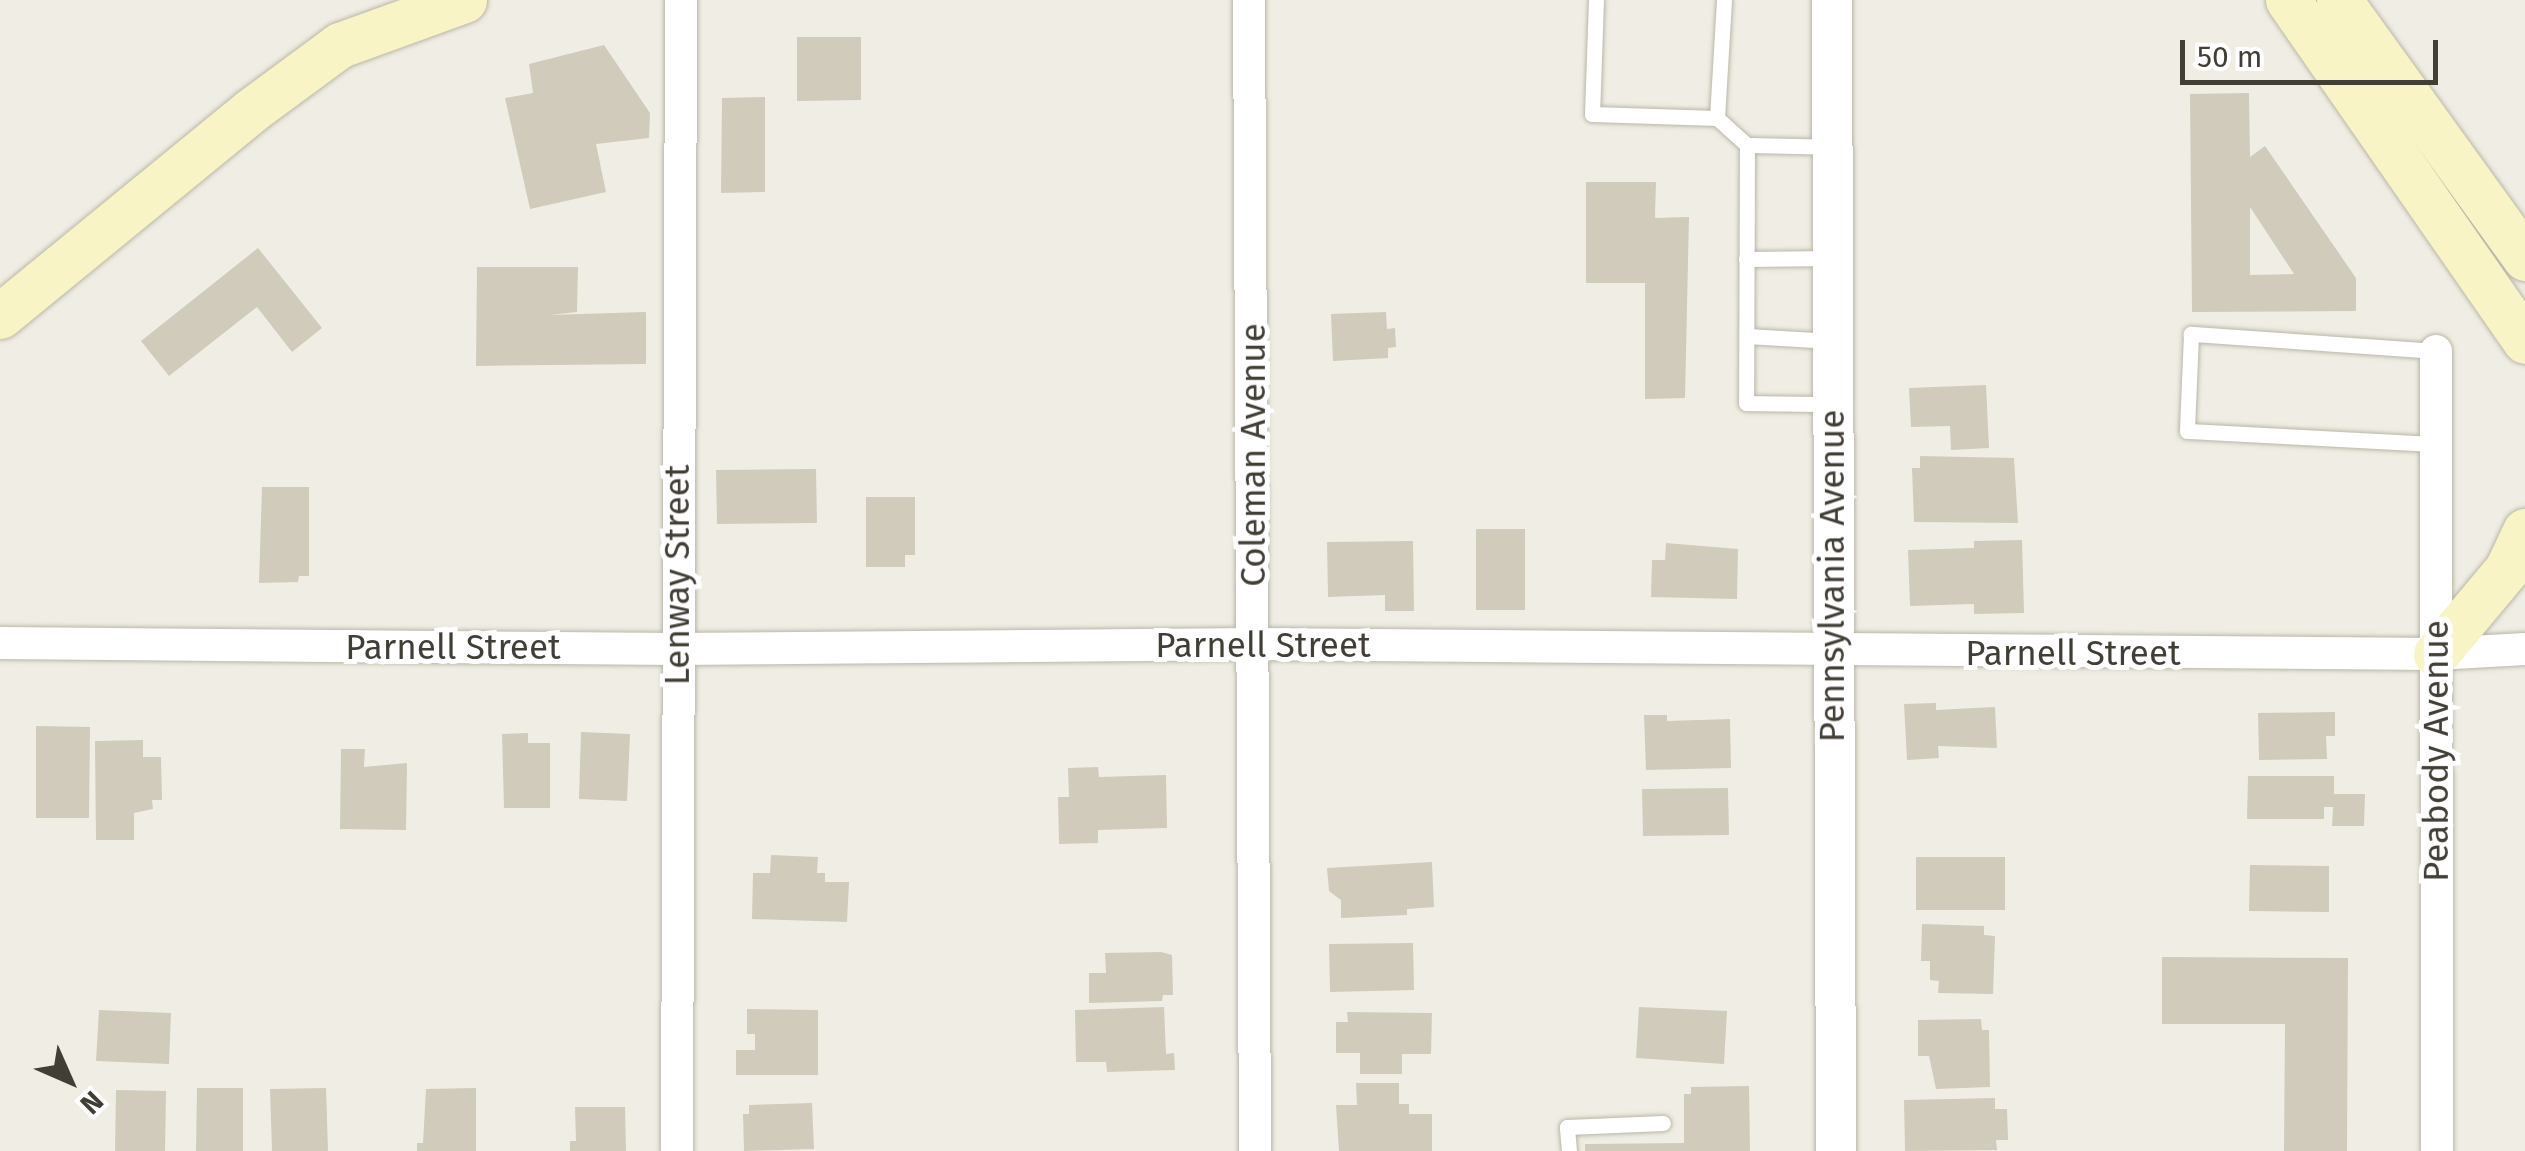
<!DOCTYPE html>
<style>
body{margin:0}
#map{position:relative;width:2525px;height:1151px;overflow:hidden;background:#f0eee4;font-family:"Fira Sans",sans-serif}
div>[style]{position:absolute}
.building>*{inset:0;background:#d0cbbb}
.roads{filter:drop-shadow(0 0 2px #bab7a8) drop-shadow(0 0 2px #bab7a8)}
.service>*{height:15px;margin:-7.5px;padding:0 7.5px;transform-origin:7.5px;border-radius:7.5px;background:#fff}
.minor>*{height:32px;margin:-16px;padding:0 16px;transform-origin:16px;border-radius:16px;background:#fff}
.tertiary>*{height:40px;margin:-20px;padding:0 20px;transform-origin:20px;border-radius:20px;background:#fff}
.secondary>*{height:45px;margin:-22.5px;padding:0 22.5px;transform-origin:22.5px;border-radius:22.5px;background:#f8f4c6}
span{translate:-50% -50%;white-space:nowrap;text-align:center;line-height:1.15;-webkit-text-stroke:10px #fff;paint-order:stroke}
.street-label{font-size:35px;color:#413e35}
.north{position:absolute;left:20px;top:1031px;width:100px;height:100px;-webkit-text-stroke:8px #fff;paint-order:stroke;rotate:135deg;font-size:28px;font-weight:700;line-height:40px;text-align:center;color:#413e35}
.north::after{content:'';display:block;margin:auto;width:35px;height:45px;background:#413e35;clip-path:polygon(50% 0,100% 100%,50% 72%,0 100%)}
.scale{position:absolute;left:2180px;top:40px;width:258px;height:45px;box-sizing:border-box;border:5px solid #413e35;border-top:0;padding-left:12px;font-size:30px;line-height:35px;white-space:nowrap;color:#413e35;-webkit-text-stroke:8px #fff;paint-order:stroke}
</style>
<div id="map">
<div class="building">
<div style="clip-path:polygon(797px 37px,861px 37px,861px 100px,797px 101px)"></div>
<div style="clip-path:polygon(604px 45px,650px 113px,649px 138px,596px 144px,606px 192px,530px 209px,505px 98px,533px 93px,529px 64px)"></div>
<div style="clip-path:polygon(evenodd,2249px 93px,2250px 157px,2265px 146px,2356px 278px,2356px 311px,2192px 312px,2190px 94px,2249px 93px,2250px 207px,2294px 274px,2250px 275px,2250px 207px)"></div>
<div style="clip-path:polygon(765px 97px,765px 192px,721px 193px,722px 98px)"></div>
<div style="clip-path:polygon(1586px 182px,1656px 182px,1655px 218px,1689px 217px,1685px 398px,1645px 399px,1645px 283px,1586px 283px)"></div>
<div style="clip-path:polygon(258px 248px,322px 328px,292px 352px,257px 307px,169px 376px,141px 341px)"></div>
<div style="clip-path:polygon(477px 267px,578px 267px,577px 312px,549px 315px,646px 312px,646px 364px,476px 366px)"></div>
<div style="clip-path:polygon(1386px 312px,1387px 329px,1395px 328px,1396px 347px,1388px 348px,1388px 358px,1333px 361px,1331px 314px)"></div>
<div style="clip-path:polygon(1986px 385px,1989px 448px,1951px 450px,1950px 426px,1911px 427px,1909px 388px)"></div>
<div style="clip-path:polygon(1920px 456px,2014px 458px,2018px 523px,1914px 522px,1912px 468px,1920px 468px)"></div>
<div style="clip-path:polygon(816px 469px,817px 523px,717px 524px,716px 470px)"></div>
<div style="clip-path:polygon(262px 487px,309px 487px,309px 576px,299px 576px,298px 582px,259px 583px)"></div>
<div style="clip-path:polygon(866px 497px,915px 497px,915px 555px,905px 555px,905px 567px,866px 567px)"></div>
<div style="clip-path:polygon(1476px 529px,1525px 529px,1525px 610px,1476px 610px)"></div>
<div style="clip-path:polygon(2022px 540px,2024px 613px,1974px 614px,1974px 604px,1910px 606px,1908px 550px,1974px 548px,1974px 541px)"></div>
<div style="clip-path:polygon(1413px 541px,1414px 611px,1385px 611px,1385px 595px,1328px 597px,1327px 542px)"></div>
<div style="clip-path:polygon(1666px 543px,1738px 549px,1737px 599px,1651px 597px,1652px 560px,1665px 560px)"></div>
<div style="clip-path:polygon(1936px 703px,1936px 710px,1995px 707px,1997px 748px,1938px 746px,1939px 758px,1907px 760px,1904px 704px)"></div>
<div style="clip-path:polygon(2335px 712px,2335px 736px,2326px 736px,2327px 759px,2259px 760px,2258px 713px)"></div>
<div style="clip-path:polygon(1644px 715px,1667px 715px,1667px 721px,1730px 719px,1731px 768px,1646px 770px)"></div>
<div style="clip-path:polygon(36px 726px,90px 727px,89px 818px,36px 818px)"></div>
<div style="clip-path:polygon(581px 732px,630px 734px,627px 801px,579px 799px)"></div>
<div style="clip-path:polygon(528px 733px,528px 743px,550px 743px,550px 808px,504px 808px,502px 734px)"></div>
<div style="clip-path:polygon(143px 740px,143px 757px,161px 757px,162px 800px,152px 800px,153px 809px,134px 813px,134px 840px,96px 840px,95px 741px)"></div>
<div style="clip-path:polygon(341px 749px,365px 749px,364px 767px,407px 763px,406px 830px,340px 829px)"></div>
<div style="clip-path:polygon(1098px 767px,1099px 777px,1166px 775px,1167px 828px,1098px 830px,1098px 843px,1059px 844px,1058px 797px,1069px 797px,1068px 768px)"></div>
<div style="clip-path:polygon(2248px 776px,2334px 776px,2334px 794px,2365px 794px,2364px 826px,2332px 826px,2333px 807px,2324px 807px,2324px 819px,2247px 819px)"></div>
<div style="clip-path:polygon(1728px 788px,1729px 835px,1643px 836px,1642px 789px)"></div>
<div style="clip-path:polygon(771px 855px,818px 857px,817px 873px,825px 873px,825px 882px,849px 882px,847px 922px,752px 919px,753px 873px,770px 873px)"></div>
<div style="clip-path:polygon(1916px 857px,2005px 857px,2005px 910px,1916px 910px)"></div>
<div style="clip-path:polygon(1432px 862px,1434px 907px,1407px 909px,1407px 915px,1341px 918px,1341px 900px,1329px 891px,1327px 868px)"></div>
<div style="clip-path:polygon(2250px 865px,2329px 866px,2329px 912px,2249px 911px)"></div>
<div style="clip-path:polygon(1922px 924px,1984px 926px,1984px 935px,1995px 936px,1993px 994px,1938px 993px,1939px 981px,1930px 980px,1930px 961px,1921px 961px)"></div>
<div style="clip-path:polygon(1413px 943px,1414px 990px,1330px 992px,1329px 944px)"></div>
<div style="clip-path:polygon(1161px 952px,1172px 955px,1173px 995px,1163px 995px,1162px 1001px,1089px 1003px,1089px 973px,1106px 973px,1105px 953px)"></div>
<div style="clip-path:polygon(2162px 957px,2348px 958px,2347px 1151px,2284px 1151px,2285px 1024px,2162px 1024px)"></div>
<div style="clip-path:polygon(1164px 1007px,1166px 1054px,1174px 1053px,1175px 1070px,1107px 1072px,1106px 1062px,1076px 1062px,1075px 1010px)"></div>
<div style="clip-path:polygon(1639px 1007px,1727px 1011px,1724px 1064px,1636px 1058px)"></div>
<div style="clip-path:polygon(747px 1009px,818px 1010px,818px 1075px,736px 1075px,736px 1050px,755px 1050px,755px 1034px,747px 1034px)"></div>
<div style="clip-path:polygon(99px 1010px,171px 1013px,169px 1064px,96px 1061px)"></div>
<div style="clip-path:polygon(1347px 1012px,1432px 1013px,1431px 1054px,1402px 1054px,1402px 1074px,1360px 1074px,1360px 1053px,1336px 1053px,1336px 1022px,1348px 1022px)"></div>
<div style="clip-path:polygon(1981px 1019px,1982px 1030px,1989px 1030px,1990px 1087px,1936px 1089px,1929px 1056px,1918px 1056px,1918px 1020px)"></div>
<div style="clip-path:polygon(1356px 1083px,1399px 1083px,1399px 1104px,1409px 1104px,1409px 1114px,1432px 1114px,1432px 1151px,1339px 1151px,1336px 1105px,1357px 1105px)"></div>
<div style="clip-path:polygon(1749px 1086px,1750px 1151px,1585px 1151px,1585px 1144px,1684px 1143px,1684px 1094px,1691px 1094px,1691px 1087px)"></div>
<div style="clip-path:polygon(197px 1088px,243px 1088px,243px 1151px,196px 1151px)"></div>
<div style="clip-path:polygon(326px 1088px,328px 1151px,272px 1151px,270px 1089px)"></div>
<div style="clip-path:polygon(476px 1088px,476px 1151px,417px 1151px,417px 1143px,423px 1143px,426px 1089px)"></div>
<div style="clip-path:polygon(116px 1090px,166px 1091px,165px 1151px,115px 1151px)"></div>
<div style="clip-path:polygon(1995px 1098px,1995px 1109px,2007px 1109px,2008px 1140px,1996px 1140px,1997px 1150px,1905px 1151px,1904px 1100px)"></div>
<div style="clip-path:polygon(812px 1103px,814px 1149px,744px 1151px,743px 1114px,749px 1114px,749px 1105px)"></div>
<div style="clip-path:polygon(575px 1107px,625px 1107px,626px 1151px,570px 1151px,570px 1141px,576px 1141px)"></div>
</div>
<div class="roads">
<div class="service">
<div style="left:1596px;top:0;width:114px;rotate:92deg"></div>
<div style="left:1592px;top:114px;width:125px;rotate:1.8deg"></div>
<div style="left:1717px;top:118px;width:118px;rotate:-86.6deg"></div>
<div style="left:1717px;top:118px;width:40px;rotate:42deg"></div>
<div style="left:1747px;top:145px;width:85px;rotate:1.3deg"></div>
<div style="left:1747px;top:145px;width:258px;rotate:90.2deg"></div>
<div style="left:1746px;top:403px;width:86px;rotate:0.7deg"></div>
<div style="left:1746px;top:259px;width:86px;rotate:-0.7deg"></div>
<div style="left:1747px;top:336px;width:85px;rotate:3.4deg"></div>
<div style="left:2436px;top:351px;width:246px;rotate:-176deg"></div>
<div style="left:2191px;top:334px;width:97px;rotate:92.4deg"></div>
<div style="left:2187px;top:431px;width:249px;rotate:3deg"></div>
<div style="left:1569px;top:1151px;width:24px;rotate:-95deg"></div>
<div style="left:1567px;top:1127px;width:96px;rotate:-2.4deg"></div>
</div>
<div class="minor">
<div style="left:1249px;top:0;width:1151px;rotate:89.7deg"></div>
<div style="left:2436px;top:351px;width:800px;rotate:89.93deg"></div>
<div style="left:0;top:643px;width:677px;rotate:0.51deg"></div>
<div style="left:677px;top:649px;width:578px;rotate:-0.5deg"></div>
<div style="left:1255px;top:644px;width:1181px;rotate:0.49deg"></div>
<div style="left:2436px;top:654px;width:89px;rotate:-3.2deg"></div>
<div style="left:677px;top:1151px;width:1151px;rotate:-89.8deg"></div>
</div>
<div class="tertiary">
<div style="left:1832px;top:0;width:1151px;rotate:89.8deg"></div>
</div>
<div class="secondary">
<div style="left:2288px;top:0;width:415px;rotate:55.2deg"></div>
<div style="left:2339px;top:0;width:318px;rotate:54.2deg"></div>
<div style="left:0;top:316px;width:322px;rotate:-39.3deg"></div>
<div style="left:249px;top:112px;width:113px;rotate:-36.4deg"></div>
<div style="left:340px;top:45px;width:132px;rotate:-19.9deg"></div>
<div style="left:2436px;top:654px;width:111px;rotate:-50.1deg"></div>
<div style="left:2507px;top:569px;width:42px;rotate:-64.7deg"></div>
</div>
</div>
<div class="street-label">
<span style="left:1253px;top:455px;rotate:-90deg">Coleman Avenue</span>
<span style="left:677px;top:575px;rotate:-90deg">Lenway Street</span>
<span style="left:1832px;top:576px;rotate:-90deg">Pennsylvania Avenue</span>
<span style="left:1263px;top:645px">Parnell Street</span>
<span style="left:453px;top:647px">Parnell Street</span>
<span style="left:2073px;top:653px">Parnell Street</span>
<span style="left:2436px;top:751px;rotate:-90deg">Peabody Avenue</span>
</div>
<div class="north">N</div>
<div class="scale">50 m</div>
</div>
